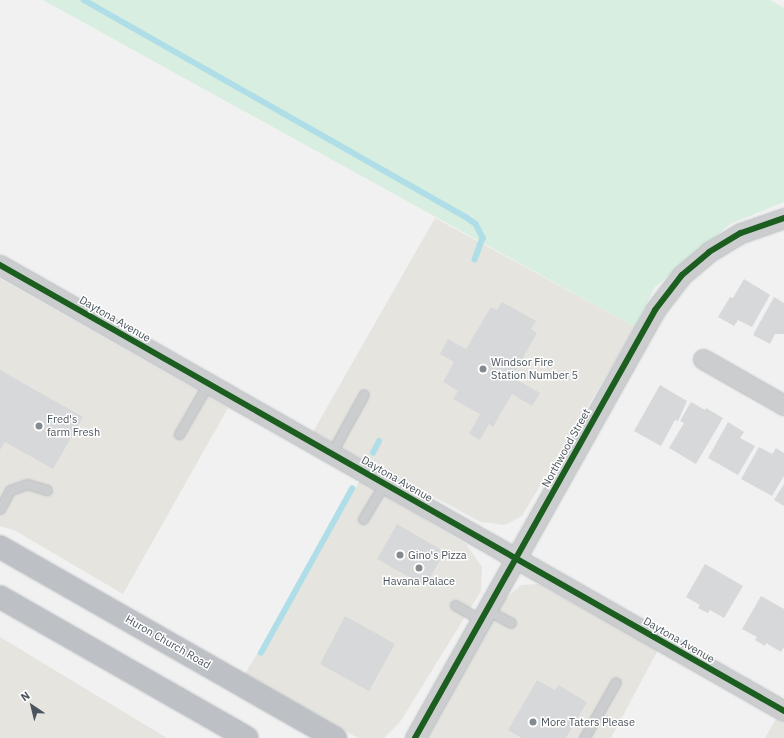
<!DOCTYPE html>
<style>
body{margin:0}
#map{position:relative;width:784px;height:738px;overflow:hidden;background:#f1f1f1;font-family:"IBM Plex Sans",sans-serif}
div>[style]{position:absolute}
.commercial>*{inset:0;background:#e5e4df}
.green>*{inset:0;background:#d8eee0}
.stream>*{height:5.5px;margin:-2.75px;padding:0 2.75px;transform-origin:2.75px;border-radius:2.75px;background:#b0dee8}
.building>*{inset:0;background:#d7d8da}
.roads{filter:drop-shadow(0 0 1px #b7bbc0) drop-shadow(0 0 1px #b7bbc0)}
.lane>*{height:9px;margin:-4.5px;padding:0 4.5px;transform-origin:4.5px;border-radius:4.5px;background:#cccdcf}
.street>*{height:19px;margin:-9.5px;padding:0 9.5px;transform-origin:9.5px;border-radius:9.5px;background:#cccdcf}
.highway>*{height:22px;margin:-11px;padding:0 11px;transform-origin:11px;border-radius:11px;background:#bdc1c6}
.cycleway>*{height:6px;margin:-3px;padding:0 3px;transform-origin:3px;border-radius:3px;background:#1b5e20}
.dots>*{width:11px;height:11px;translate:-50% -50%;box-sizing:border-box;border:2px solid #fff;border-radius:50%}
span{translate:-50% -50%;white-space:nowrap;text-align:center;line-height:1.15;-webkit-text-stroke:3px #fff;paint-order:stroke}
.street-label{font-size:11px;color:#4a545c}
.poi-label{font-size:11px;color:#4a545c}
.left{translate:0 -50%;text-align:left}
.north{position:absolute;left:12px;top:686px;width:40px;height:40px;-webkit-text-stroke:3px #fff;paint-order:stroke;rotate:325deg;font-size:11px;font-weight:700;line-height:16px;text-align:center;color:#4a545c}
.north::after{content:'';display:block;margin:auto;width:14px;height:18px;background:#4a545c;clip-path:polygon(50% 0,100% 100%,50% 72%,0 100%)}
</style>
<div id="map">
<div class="commercial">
<div style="clip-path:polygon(435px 218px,635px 327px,522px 516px,505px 525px,481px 522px,313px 432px)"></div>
<div style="clip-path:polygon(0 279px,228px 408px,123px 594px,14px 530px,0 526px)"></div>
<div style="clip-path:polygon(360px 481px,466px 544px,482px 567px,481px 591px,400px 722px,384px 738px,358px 738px,245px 674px)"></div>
<div style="clip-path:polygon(538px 584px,658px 650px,611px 738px,427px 738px,503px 601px,521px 585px)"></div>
<div style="clip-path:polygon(0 637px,167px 738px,0 738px)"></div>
<div style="clip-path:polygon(776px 719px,784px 723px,784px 738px,765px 738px)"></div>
</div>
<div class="green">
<div style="clip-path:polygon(43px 0,770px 0,784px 8px,784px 202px,730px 224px,689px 258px,655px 287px,635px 327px)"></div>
</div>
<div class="stream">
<div style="left:84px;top:0;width:439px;rotate:29.6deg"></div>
<div style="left:466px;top:217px;width:12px;rotate:35deg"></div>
<div style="left:476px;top:224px;width:16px;rotate:63deg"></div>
<div style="left:483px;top:238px;width:23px;rotate:110deg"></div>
<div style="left:373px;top:453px;width:13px;rotate:-63deg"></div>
<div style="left:261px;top:653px;width:188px;rotate:-61deg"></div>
</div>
<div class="building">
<div style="clip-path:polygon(744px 279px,770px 295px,752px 327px,738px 320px,734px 326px,718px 317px,730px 297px,733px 298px)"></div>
<div style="clip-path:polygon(774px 297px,784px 303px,784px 334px,775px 334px,770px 344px,753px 335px)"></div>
<div style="clip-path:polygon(502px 302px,536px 321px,531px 329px,537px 333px,512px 377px,540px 393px,532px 406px,512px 394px,493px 427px,489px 424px,480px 440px,469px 434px,480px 414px,453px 399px,458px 391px,443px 382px,454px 362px,440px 354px,448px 339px,466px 349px,491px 307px,497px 310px)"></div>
<div style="clip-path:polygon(0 370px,83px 417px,53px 469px,5px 442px,0 450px)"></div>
<div style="clip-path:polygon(660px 385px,687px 401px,678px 421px,675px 420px,661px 446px,634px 431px)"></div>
<div style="clip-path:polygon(691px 402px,705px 410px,706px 408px,723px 418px,696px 464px,669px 448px,684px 423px,680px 421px)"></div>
<div style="clip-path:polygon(728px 422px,744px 432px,740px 438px,755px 446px,738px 475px,708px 458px)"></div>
<div style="clip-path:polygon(759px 447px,772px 454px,771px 456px,776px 448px,784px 453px,784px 476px,772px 496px,741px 479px)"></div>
<div style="clip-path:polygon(784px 484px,784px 506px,774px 500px)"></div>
<div style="clip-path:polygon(397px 524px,445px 552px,425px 586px,377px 559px)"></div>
<div style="clip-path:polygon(705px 564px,743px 586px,724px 618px,710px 610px,708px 613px,698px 608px,700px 605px,686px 597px)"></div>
<div style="clip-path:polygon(761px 596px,784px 609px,784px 647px,781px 652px,766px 643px,765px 646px,755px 640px,757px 637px,742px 629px)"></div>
<div style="clip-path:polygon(345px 616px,395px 644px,369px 691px,320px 664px)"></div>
<div style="clip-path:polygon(537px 680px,555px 690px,558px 685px,587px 702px,566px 738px,522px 738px,508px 730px)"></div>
</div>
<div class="roads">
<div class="lane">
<div style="left:179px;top:434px;width:58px;rotate:-59.9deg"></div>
<div style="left:331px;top:454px;width:68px;rotate:-61.2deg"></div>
<div style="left:0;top:509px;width:21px;rotate:-62deg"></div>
<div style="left:10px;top:490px;width:18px;rotate:-19deg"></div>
<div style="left:27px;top:484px;width:21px;rotate:17deg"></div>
<div style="left:363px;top:519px;width:41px;rotate:-59deg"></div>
<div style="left:455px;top:605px;width:30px;rotate:30deg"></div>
<div style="left:487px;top:610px;width:27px;rotate:28deg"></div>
<div style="left:584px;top:738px;width:64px;rotate:-60.3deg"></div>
</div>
<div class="street">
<div style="left:0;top:265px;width:902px;rotate:29.63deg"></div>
<div style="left:703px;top:359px;width:93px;rotate:29.6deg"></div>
<div style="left:415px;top:738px;width:491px;rotate:-60.7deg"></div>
<div style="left:655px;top:310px;width:44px;rotate:-52.4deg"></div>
<div style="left:682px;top:275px;width:35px;rotate:-40deg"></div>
<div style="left:709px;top:252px;width:37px;rotate:-31deg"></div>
<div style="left:741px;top:233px;width:46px;rotate:-19.2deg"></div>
</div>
<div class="highway">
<div style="left:0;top:547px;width:386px;rotate:29.7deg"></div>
<div style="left:0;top:597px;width:284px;rotate:29.7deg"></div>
</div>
</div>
<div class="cycleway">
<div style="left:0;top:265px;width:902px;rotate:29.63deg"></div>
<div style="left:415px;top:738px;width:491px;rotate:-60.7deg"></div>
<div style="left:655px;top:310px;width:44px;rotate:-52.4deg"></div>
<div style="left:682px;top:275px;width:35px;rotate:-40deg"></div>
<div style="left:709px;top:252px;width:37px;rotate:-31deg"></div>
<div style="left:741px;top:233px;width:46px;rotate:-19.2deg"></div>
</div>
<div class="dots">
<div style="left:483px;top:369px;background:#848b90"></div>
<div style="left:39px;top:426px;background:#848b90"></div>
<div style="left:400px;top:555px;background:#848b90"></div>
<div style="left:419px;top:568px;background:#848b90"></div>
<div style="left:533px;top:722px;background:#848b90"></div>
</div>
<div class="street-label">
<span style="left:115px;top:319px;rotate:30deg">Daytona Avenue</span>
<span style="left:566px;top:448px;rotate:-61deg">Northwood Street</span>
<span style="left:397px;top:479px;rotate:30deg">Daytona Avenue</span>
<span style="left:679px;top:640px;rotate:30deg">Daytona Avenue</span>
<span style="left:168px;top:642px;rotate:30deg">Huron Church Road</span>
</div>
<div class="poi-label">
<span class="left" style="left:491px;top:369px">Windsor Fire<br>Station Number 5</span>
<span class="left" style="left:47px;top:426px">Fred's<br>farm Fresh</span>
<span class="left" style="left:408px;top:555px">Gino's Pizza</span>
<span style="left:419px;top:581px">Havana Palace</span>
<span class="left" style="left:541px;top:722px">More Taters Please</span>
</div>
<div class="north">N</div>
</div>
